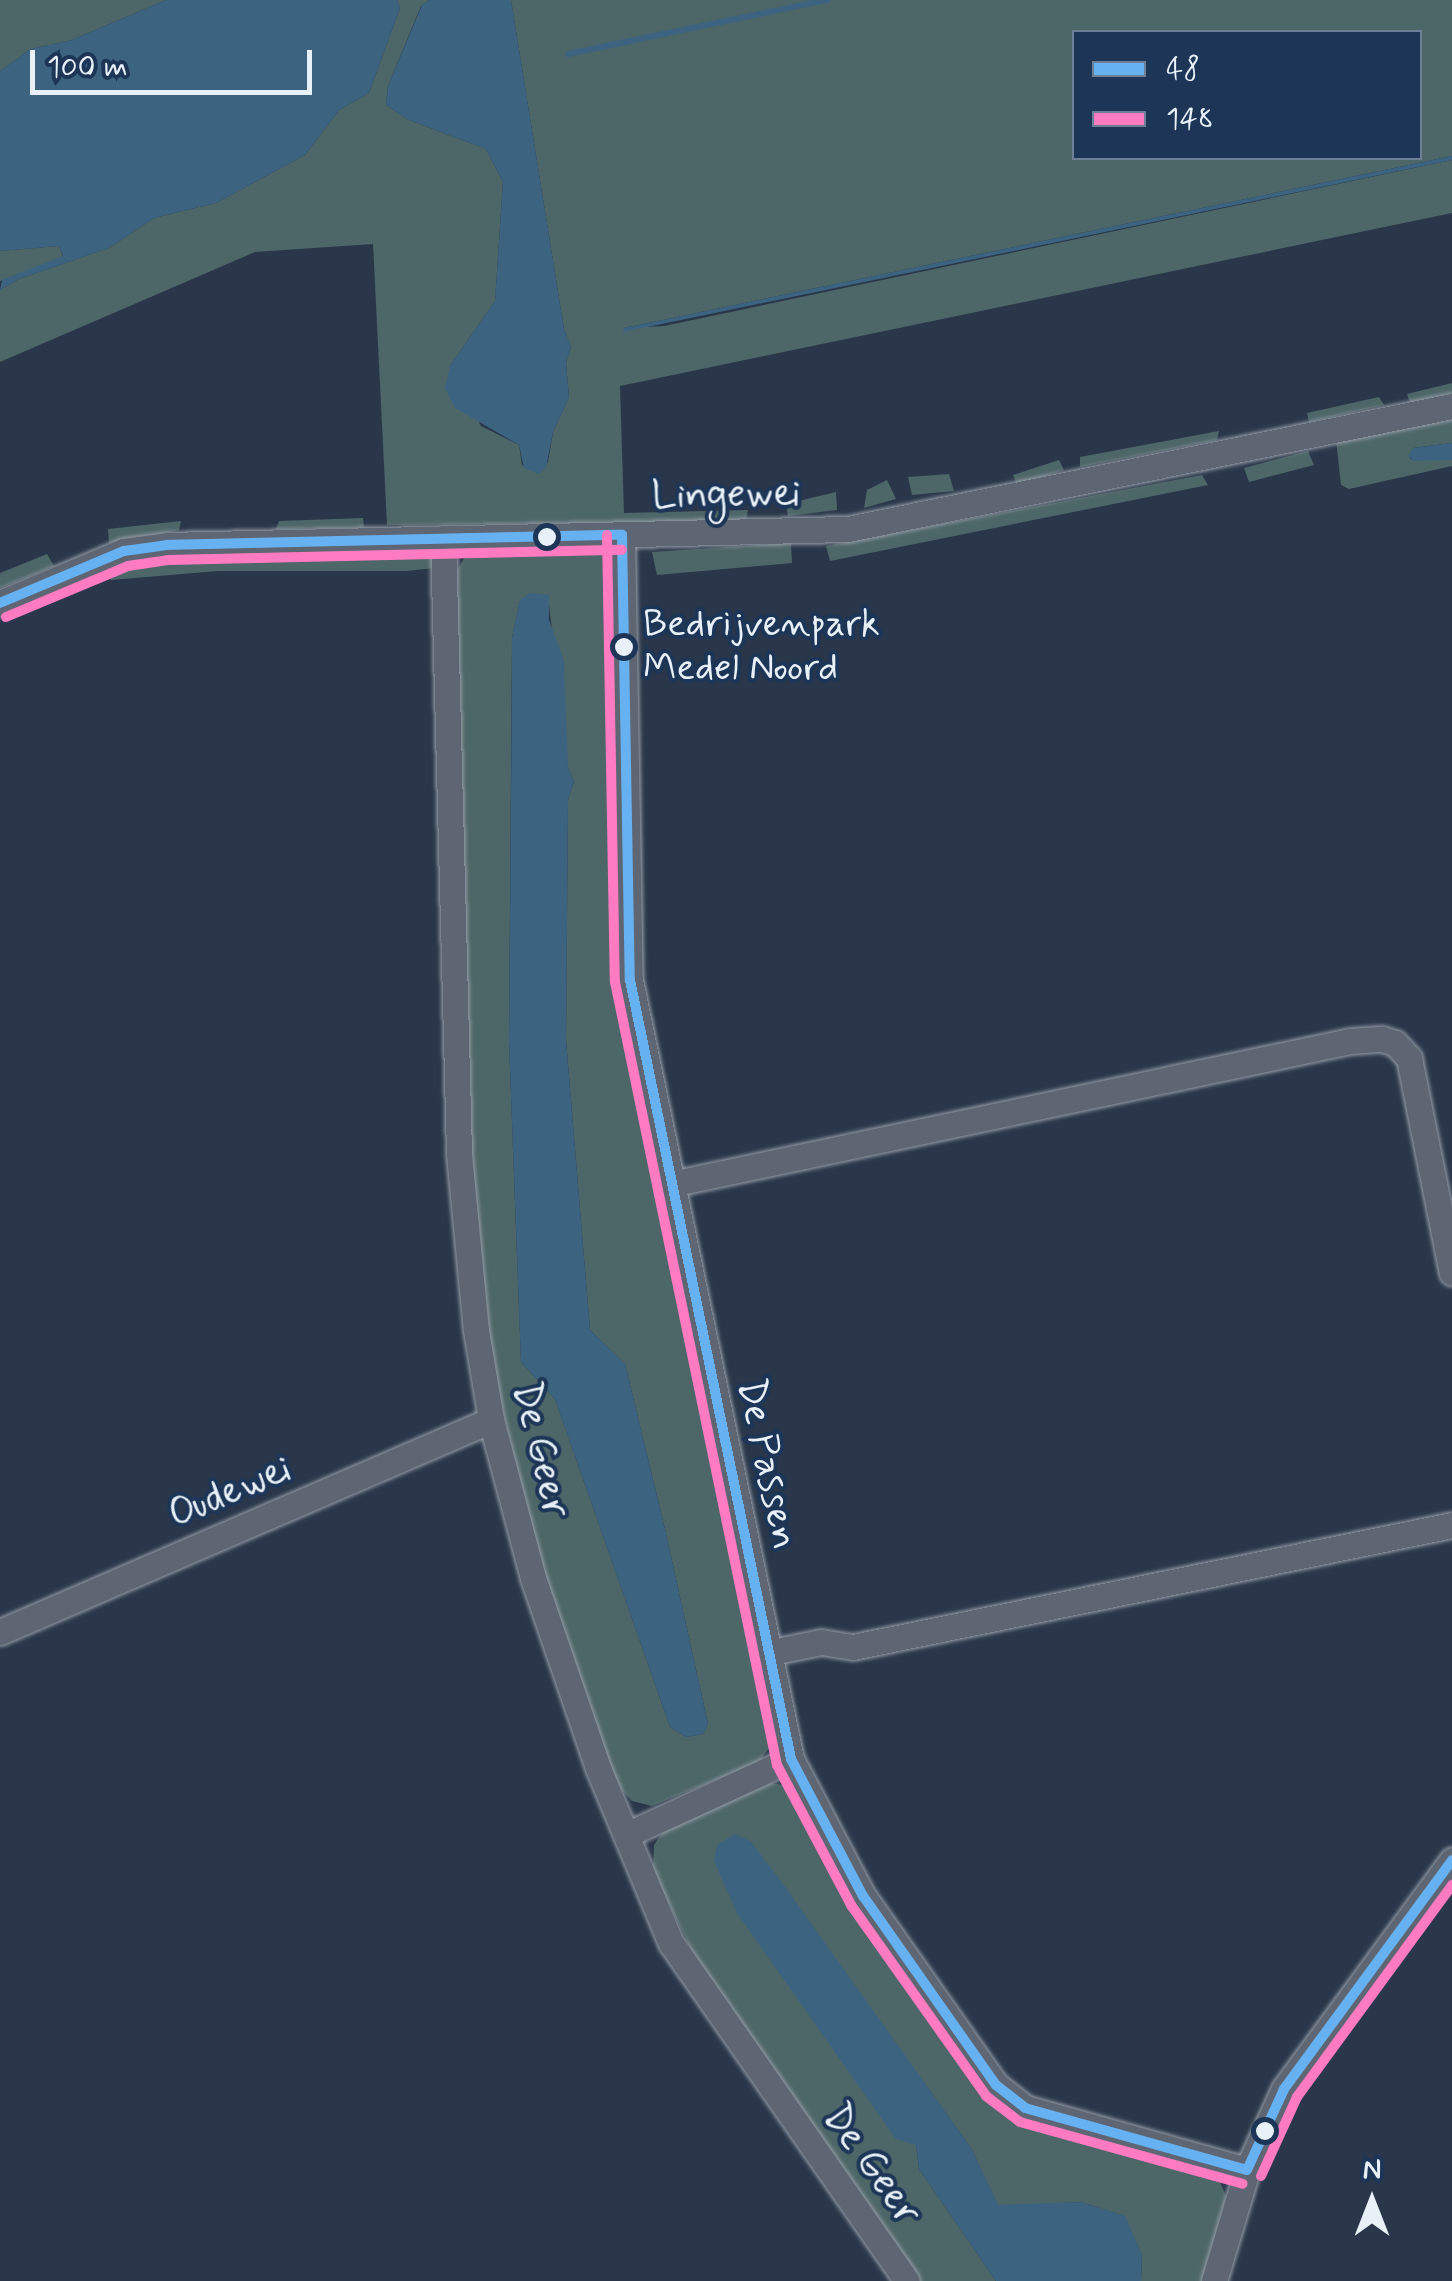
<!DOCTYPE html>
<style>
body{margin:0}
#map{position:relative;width:1452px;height:2281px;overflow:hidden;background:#2a374a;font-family:Mynerve,sans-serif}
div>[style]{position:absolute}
.green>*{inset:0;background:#4d6667}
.water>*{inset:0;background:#3c6480}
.stream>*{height:6px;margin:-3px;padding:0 3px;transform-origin:3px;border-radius:3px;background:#3c6480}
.roads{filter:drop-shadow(0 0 2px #959da7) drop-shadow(0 0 2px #959da7)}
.minor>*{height:25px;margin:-12.5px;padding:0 12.5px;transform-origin:12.5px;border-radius:12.5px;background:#5d6672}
.bus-1>*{height:10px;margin:-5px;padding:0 5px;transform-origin:5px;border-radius:5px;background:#66b1f2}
.bus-2>*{height:10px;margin:-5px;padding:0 5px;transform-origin:5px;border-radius:5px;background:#fe7ac1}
.dots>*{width:28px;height:28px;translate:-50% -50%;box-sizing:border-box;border:5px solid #1d3557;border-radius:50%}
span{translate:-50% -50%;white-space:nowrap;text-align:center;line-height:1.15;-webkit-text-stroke:8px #1d3557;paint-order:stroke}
.bus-label{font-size:38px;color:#e8f1f8}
.left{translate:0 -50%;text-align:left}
.street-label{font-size:40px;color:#e8f1f8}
.legend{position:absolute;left:1072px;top:30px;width:350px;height:130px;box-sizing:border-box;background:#1d3557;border:2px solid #6e8097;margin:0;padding:12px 18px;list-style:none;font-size:30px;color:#e8f1f8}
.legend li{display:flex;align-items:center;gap:20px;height:50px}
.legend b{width:50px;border:2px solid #6e8097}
.north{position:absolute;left:1322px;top:2151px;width:100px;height:100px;-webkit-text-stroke:8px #1d3557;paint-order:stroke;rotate:0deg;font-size:28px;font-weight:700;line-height:40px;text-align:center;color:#e8f1f8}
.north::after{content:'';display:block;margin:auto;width:35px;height:45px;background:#e8f1f8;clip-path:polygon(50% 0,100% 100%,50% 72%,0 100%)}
.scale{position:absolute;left:30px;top:50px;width:282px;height:45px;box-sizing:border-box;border:5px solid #e8f1f8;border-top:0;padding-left:12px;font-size:30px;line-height:35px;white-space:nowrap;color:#e8f1f8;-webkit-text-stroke:8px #1d3557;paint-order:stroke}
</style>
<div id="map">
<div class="green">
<div style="clip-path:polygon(0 0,166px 0,72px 40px,31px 49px,0 71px)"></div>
<div style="clip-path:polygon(evenodd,397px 0,429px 0,421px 6px,388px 86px,386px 105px,409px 120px,486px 149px,503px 182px,495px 301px,450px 366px,481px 426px,519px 445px,522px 465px,532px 471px,548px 462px,553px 432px,569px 397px,566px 363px,571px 347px,564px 329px,511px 0,1452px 0,1452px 156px,624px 328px,664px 326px,1452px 160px,1452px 213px,620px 386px,624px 513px,748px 510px,746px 521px,387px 525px,373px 244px,255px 252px,0 362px,0 290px,19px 279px,109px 248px,154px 218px,216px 203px,305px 155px,339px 110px,369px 93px,400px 8px,397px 0,1074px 32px,1420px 32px,1420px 158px,1074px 158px,1074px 32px)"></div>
<div style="clip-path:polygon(59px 246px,63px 257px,0 281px,0 251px)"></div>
<div style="clip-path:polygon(1452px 383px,1452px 393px,1410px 403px,1407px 394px)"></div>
<div style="clip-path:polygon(1379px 397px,1384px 405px,1309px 422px,1307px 413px)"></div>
<div style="clip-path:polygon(1452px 415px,1452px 443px,1413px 448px,1410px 459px,1452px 460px,1452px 466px,1349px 489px,1341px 485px,1336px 440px)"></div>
<div style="clip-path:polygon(1219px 431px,1217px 440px,1080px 467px,1080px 457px)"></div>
<div style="clip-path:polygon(1308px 451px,1314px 465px,1249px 482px,1244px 468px)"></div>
<div style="clip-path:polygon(1059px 460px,1064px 470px,1017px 485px,1013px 475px)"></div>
<div style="clip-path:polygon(949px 474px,954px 491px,912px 495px,908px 477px)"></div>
<div style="clip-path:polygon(1202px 475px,1208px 485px,830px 561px,826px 546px)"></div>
<div style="clip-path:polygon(887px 480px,896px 499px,864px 508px,867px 490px)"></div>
<div style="clip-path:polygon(836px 492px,837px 510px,788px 516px,786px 504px)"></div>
<div style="clip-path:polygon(363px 518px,364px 528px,276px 529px,279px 521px)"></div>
<div style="clip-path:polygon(181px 521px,179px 530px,109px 543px,108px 529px)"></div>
<div style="clip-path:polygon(791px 543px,792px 563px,657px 575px,652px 552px)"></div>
<div style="clip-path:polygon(evenodd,592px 545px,603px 553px,610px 569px,619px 955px,773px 1727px,772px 1744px,759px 1762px,652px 1806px,632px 1801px,614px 1782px,540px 1561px,492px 1366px,472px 1213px,457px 570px,468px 552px,478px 546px,592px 545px,548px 596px,568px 768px,574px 781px,568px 800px,566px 1040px,590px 1330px,625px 1364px,665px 1529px,708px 1724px,703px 1734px,686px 1737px,670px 1727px,555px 1399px,521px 1362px,509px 1042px,512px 637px,520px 601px,548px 596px)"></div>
<div style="clip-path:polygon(429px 546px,435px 568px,406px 571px,218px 571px,111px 580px,105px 569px,149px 553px)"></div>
<div style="clip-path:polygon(47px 554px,54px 566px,0 588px,0 573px)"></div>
<div style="clip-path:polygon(764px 1782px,784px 1785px,797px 1796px,824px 1857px,861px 1918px,995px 2101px,1019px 2117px,1217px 2175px,1226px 2196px,1203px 2281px,1141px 2281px,1142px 2255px,1124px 2216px,1081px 2202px,998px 2206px,971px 2148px,750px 1841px,916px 2145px,919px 2169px,996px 2281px,920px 2281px,697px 1961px,653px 1871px,654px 1845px,666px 1827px)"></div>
</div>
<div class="water">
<div style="clip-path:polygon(166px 0,397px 0,400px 8px,369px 93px,339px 110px,305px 155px,216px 203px,154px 218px,109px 248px,19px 279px,0 290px,2px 280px,63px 256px,59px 246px,0 251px,0 71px,31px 49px,72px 40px)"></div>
<div style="clip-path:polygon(429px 0,511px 0,564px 329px,571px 347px,566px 363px,569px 397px,553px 432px,546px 468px,539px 474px,524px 468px,519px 445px,455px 408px,445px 388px,450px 366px,495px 301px,503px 182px,486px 149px,409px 120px,386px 105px,388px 86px,422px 5px)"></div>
<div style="clip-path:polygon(1452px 156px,1452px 160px,623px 332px,624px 328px)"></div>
<div style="clip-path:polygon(1452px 443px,1452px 460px,1414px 461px,1408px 456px,1413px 448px)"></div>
<div style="clip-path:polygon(530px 593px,549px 595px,549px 620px,564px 661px,568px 768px,574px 781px,568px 800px,566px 1040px,590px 1330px,625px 1364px,665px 1529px,708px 1724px,703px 1734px,686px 1737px,670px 1727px,555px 1399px,521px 1362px,509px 1042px,512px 679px,512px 637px,520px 600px)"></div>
<div style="clip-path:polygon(735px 1834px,750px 1841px,778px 1877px,971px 2148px,998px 2205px,1081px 2202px,1125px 2216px,1142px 2255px,1141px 2281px,996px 2281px,919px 2169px,916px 2145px,896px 2139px,737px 1913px,714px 1861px,717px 1845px)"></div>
</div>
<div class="stream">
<div style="left:568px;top:54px;width:265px;rotate:-11.8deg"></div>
</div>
<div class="roads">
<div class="minor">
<div style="left:622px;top:535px;width:445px;rotate:89deg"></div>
<div style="left:630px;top:980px;width:795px;rotate:78.32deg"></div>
<div style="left:791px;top:1759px;width:155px;rotate:62.3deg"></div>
<div style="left:863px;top:1896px;width:231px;rotate:54.9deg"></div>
<div style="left:996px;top:2085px;width:37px;rotate:38deg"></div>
<div style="left:1025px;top:2108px;width:230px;rotate:15.6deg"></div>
<div style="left:443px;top:538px;width:616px;rotate:88.51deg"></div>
<div style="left:459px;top:1154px;width:177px;rotate:84.5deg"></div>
<div style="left:476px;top:1330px;width:91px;rotate:80.5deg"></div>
<div style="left:491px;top:1420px;width:163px;rotate:75.1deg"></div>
<div style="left:533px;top:1578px;width:201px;rotate:71.1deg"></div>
<div style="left:598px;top:1768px;width:190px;rotate:67.4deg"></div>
<div style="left:671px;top:1943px;width:412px;rotate:55.1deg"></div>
<div style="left:0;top:603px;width:134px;rotate:-22.8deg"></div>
<div style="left:124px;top:551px;width:43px;rotate:-7.9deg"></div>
<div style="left:167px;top:545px;width:681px;rotate:-1.35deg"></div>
<div style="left:848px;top:529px;width:616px;rotate:-11.51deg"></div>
<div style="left:671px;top:1184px;width:694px;rotate:-11.89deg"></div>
<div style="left:1350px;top:1041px;width:32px;rotate:-4deg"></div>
<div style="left:1382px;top:1039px;width:14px;rotate:17deg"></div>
<div style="left:1395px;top:1043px;width:21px;rotate:47deg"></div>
<div style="left:1409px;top:1058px;width:219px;rotate:78.7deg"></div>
<div style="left:0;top:1632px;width:535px;rotate:-23.35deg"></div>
<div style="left:767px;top:1653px;width:55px;rotate:-11.5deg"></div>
<div style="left:821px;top:1642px;width:32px;rotate:9deg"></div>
<div style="left:853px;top:1647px;width:611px;rotate:-11.51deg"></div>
<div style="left:626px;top:1835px;width:182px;rotate:-24.7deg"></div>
<div style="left:1214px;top:2281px;width:116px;rotate:-73.4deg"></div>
<div style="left:1247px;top:2170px;width:89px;rotate:-65.4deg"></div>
<div style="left:1284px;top:2089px;width:284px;rotate:-53.7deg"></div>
</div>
</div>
<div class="bus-1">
<div style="left:622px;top:535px;width:445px;rotate:89deg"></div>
<div style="left:630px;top:980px;width:795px;rotate:78.32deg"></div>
<div style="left:791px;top:1759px;width:155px;rotate:62.3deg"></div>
<div style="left:863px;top:1896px;width:231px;rotate:54.9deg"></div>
<div style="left:996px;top:2085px;width:37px;rotate:38deg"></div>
<div style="left:1025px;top:2108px;width:230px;rotate:15.6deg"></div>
<div style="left:0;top:603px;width:134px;rotate:-22.8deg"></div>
<div style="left:124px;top:551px;width:43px;rotate:-7.9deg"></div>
<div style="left:167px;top:545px;width:455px;rotate:-1.3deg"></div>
<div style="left:1247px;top:2170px;width:89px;rotate:-65.4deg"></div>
<div style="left:1284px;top:2089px;width:284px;rotate:-53.7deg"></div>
</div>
<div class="bus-2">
<div style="left:607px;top:535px;width:447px;rotate:89deg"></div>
<div style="left:615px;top:982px;width:800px;rotate:78.31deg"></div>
<div style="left:777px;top:1765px;width:158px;rotate:62.1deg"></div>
<div style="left:851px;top:1905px;width:234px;rotate:54.7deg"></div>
<div style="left:986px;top:2096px;width:43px;rotate:37.4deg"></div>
<div style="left:1020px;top:2122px;width:231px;rotate:15.5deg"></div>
<div style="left:6px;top:617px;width:132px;rotate:-22.7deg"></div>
<div style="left:128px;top:566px;width:40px;rotate:-8.5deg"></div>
<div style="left:168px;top:560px;width:454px;rotate:-1.3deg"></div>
<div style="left:1261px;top:2176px;width:87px;rotate:-65.5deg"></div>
<div style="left:1297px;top:2097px;width:263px;rotate:-53.8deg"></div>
</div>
<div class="dots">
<div style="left:547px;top:537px;background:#e8f1f8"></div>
<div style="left:624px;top:647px;background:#e8f1f8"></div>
<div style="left:1265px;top:2131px;background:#e8f1f8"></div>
</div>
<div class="bus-label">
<span class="left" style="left:643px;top:647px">Bedrijvenpark<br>Medel Noord</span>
</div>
<div class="street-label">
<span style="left:726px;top:495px;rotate:-1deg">Lingewei</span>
<span style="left:540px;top:1450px;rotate:76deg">De Geer</span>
<span style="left:767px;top:1464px;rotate:78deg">De Passen</span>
<span style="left:230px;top:1492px;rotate:-23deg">Oudewei</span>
<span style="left:871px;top:2165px;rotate:54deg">De Geer</span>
</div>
<ul class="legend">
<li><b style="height:12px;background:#66b1f2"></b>48</li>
<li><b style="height:12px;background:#fe7ac1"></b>148</li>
</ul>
<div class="north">N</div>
<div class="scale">100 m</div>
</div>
